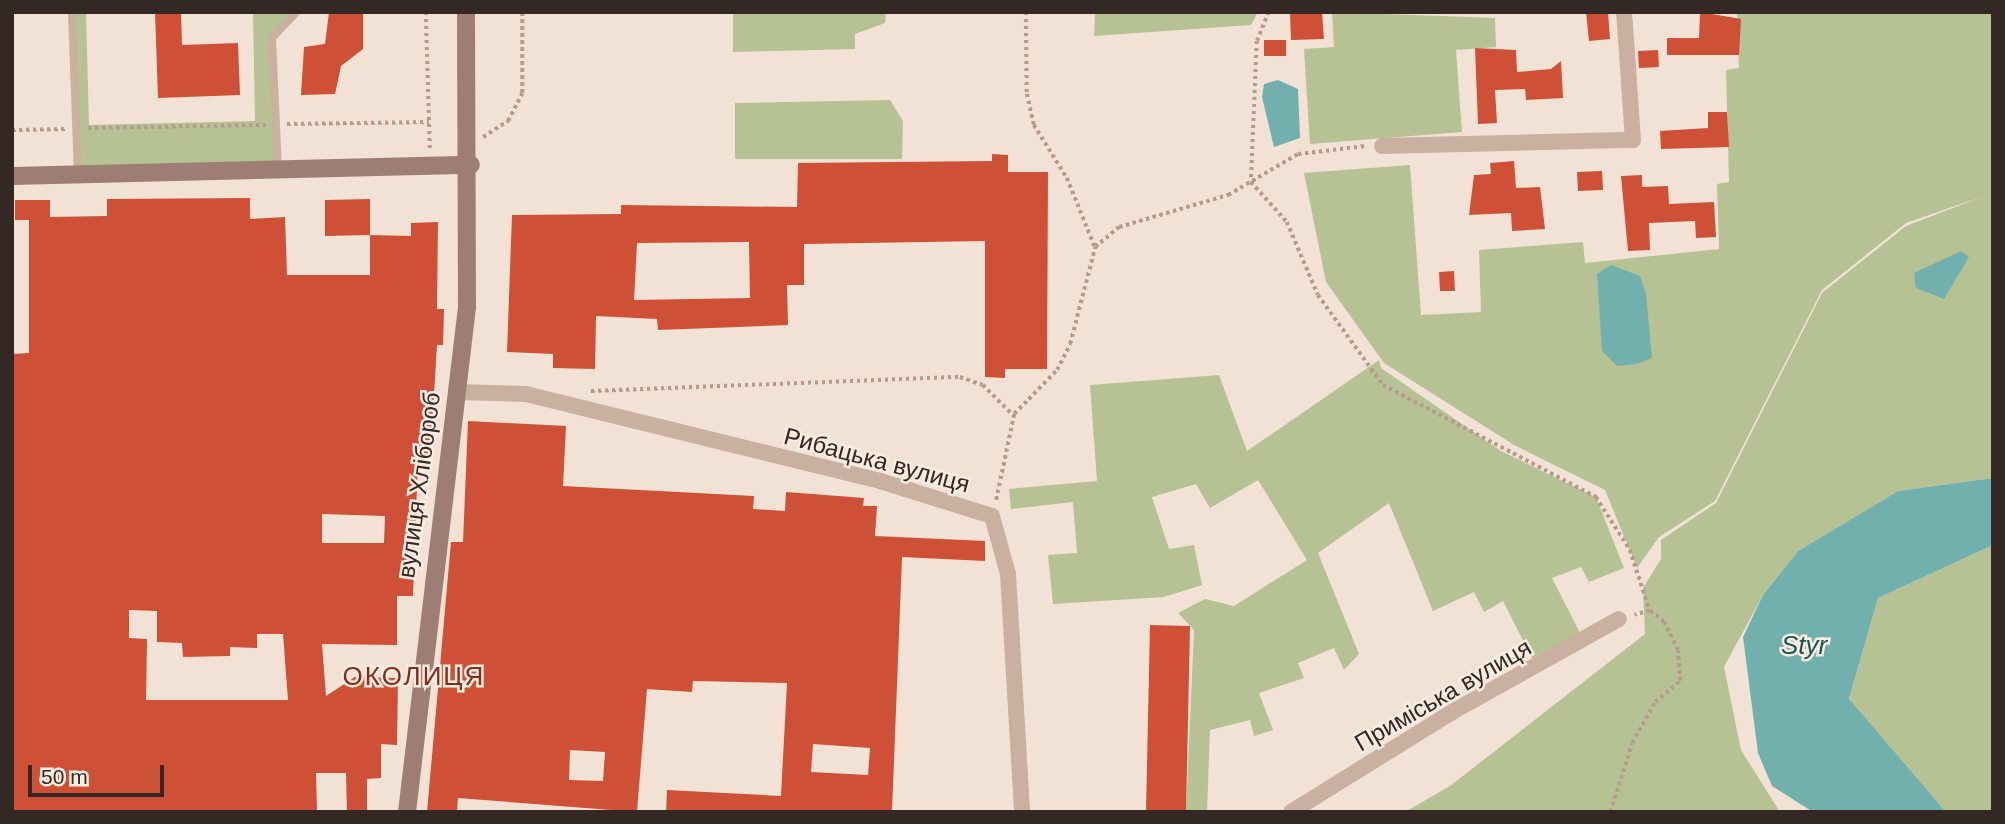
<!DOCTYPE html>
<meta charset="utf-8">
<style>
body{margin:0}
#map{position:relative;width:2005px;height:824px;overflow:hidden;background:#f2e2d5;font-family:Arial,sans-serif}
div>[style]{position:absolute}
.green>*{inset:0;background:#b6c194}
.water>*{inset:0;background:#72b0ae}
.building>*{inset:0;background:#ce5036}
.path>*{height:3.5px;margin-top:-1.75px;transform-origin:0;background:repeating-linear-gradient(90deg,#b69a8b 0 3.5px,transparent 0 7px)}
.lane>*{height:8px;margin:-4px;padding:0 4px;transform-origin:4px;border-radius:4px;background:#cab0a0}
.street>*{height:16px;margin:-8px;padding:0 8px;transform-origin:8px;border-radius:8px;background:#cab0a0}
.secondary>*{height:18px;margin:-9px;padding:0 9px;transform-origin:9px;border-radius:9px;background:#9e7e72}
span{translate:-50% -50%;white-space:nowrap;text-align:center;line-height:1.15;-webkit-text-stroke:5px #faece1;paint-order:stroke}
.street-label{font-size:24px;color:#342824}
.water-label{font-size:26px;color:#175756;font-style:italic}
.neighbourhood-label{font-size:26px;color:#872a18;letter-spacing:2px}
.frame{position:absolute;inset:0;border:14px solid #342824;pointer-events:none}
.scale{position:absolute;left:28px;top:765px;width:136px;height:32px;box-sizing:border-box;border:4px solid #342824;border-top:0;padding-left:9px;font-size:21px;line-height:24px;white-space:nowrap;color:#342824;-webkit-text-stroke:5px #faece1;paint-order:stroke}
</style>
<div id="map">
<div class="green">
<div style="clip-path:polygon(72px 12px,86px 12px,89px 125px,255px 121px,253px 12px,296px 12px,272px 39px,278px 170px,78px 175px)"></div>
<div style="clip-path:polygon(733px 12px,886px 12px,885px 23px,855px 34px,855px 49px,733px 52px)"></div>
<div style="clip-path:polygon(1095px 12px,1258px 12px,1251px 25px,1094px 36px)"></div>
<div style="clip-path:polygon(1332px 12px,1495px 18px,1496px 47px,1456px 50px,1462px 132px,1310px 144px,1304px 49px,1334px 47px)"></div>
<div style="clip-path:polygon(1737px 12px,1993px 12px,1993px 478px,1898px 491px,1798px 551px,1763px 595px,1724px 667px,1741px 750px,1780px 812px,1405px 812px,1450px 786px,1645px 634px,1643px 588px,1661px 559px,1661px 540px,1716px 503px,1822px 293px,1906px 226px,1984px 196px,1906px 223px,1822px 290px,1715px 501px,1659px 537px,1637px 568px,1605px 490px,1514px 445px,1384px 363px,1326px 282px,1304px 173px,1410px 165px,1421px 315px,1481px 312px,1479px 250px,1583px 242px,1585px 263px,1719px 249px,1717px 184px,1729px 182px,1726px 70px,1739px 68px)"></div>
<div style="clip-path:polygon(890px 100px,903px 121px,902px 159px,735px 159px,735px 103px)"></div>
<div style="clip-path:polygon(1379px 360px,1381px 368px,1501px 451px,1596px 497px,1624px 568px,1589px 582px,1581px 567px,1552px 578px,1580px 633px,1532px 658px,1503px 601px,1484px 612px,1474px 592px,1433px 611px,1389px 503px,1318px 553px,1359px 654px,1344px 670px,1334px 648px,1298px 663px,1304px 678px,1259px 693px,1273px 730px,1254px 736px,1250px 720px,1210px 730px,1207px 812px,1186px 812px,1194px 630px,1178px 613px,1205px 599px,1234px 606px,1307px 560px,1258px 480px,1210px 508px,1196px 484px,1152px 497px,1169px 549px,1194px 545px,1202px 585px,1164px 597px,1053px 604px,1048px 555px,1077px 553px,1073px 502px,1011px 509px,1009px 489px,1097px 481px,1090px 385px,1219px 375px,1247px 451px)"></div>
<div style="clip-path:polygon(1993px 545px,1993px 812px,1946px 812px,1849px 700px,1878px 598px)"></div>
</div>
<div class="water">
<div style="clip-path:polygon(1278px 80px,1298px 89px,1300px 138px,1274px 147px,1262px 97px,1264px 84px)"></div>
<div style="clip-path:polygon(1961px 251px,1969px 257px,1944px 299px,1916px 288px,1914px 273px)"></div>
<div style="clip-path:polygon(1611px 265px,1640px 276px,1646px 294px,1652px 358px,1636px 364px,1617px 366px,1602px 351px,1597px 274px)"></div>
<div style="clip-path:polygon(1993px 478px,1993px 545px,1878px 598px,1849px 699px,1946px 812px,1813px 812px,1772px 786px,1758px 753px,1743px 637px,1763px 595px,1798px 551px,1898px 491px)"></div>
</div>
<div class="building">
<div style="clip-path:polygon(155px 12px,181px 12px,182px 45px,238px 43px,240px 95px,158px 98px)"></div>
<div style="clip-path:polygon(329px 12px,363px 12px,363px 49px,341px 66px,335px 94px,301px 95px,304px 47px,325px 44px)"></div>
<div style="clip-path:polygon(1290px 12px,1322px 12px,1324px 39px,1291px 40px)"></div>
<div style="clip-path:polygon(1586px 12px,1608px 12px,1610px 39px,1589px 41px)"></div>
<div style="clip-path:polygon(1700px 12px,1741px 19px,1739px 55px,1667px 55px,1667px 38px,1699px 38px)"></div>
<div style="clip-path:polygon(1264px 40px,1286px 40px,1286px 56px,1264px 56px)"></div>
<div style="clip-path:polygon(1475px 48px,1516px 50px,1517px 72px,1551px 69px,1561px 61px,1563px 98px,1526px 100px,1525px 89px,1495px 90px,1497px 123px,1478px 124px)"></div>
<div style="clip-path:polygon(1658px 50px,1659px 67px,1639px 68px,1638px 51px)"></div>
<div style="clip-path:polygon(1708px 112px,1727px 112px,1729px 147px,1661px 149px,1660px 131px,1708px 128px)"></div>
<div style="clip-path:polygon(evenodd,992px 154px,1008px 155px,1008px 172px,1048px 172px,1047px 369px,1005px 369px,1005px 378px,985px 377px,985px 241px,804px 244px,804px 285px,787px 285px,788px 325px,658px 330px,657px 319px,596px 316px,595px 369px,553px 368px,553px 354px,507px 352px,512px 215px,621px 214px,621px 205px,797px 207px,798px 163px,992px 161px,992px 154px,749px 242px,750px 298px,634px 300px,637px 243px,749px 242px)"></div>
<div style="clip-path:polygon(1514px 161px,1516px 188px,1540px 187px,1545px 229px,1512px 231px,1511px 213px,1469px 215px,1474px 175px,1491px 174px,1490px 163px)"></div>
<div style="clip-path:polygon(1602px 171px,1603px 190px,1578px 191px,1577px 172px)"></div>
<div style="clip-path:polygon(1642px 175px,1642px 187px,1668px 186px,1669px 204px,1714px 202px,1716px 237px,1696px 238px,1695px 221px,1649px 223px,1650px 250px,1628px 251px,1621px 176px)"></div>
<div style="clip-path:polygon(evenodd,250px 198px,250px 219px,285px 217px,287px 275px,370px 275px,370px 235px,411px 236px,411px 223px,438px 222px,437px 309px,444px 309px,443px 345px,437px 345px,430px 459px,418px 459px,413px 596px,397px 596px,397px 645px,322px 644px,326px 696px,355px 677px,398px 678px,397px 745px,381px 744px,381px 778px,367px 779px,367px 812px,347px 812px,346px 773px,316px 773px,317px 812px,12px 812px,12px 354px,29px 353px,29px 220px,15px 220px,15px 200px,50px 200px,50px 217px,107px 216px,107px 199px,250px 198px,322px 514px,385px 516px,384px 543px,322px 543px,322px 514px,250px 198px,129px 610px,157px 611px,157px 642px,182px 643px,183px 657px,230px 656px,230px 647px,257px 648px,257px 634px,283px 634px,288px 700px,146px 700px,147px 639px,129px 638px,129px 610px)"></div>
<div style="clip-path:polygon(370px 199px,370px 235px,325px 236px,325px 200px)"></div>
<div style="clip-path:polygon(1454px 271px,1455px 291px,1440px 291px,1439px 272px)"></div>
<div style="clip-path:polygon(evenodd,468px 421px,566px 426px,563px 486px,754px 496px,753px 509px,785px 511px,786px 492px,864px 498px,863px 506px,877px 506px,875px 536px,985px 541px,985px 561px,902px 557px,892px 812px,666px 812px,667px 790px,781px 796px,787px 683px,693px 681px,692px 692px,647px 689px,637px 812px,458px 798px,457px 812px,427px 812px,451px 542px,463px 542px,468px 421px,813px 744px,870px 748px,868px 775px,811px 772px,813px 744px,468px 421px,570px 750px,605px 752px,603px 781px,569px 780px,570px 750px)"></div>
<div style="clip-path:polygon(1150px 625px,1190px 626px,1186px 812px,1146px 812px)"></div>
</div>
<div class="path">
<div style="left:426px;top:12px;width:138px;rotate:88.3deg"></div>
<div style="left:1026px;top:12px;width:82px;rotate:89.3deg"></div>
<div style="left:1027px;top:94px;width:32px;rotate:77deg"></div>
<div style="left:1034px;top:125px;width:62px;rotate:58.1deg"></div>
<div style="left:1067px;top:178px;width:74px;rotate:67.9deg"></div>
<div style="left:1269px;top:12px;width:31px;rotate:112deg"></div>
<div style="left:1257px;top:41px;width:141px;rotate:92.4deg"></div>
<div style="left:1251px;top:182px;width:54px;rotate:48deg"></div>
<div style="left:1287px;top:222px;width:79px;rotate:67deg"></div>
<div style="left:1318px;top:295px;width:111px;rotate:54.2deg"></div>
<div style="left:1383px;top:385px;width:241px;rotate:27.7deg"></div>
<div style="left:1596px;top:497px;width:63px;rotate:57.3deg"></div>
<div style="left:1630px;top:550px;width:64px;rotate:71.8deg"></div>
<div style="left:287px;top:124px;width:142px;rotate:-0.8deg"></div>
<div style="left:88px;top:128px;width:178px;rotate:-1deg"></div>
<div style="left:12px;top:130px;width:54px;rotate:-1.1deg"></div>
<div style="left:483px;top:137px;width:30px;rotate:-33deg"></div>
<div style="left:508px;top:121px;width:31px;rotate:-63deg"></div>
<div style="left:522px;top:93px;width:81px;rotate:-90deg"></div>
<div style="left:591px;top:391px;width:369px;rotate:-2.2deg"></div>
<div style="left:960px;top:377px;width:24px;rotate:19deg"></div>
<div style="left:983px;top:385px;width:44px;rotate:45deg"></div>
<div style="left:996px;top:500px;width:88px;rotate:-78.2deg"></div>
<div style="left:1014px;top:414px;width:62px;rotate:-45.7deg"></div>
<div style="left:1057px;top:370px;width:29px;rotate:-63deg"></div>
<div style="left:1070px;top:344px;width:100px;rotate:-75.5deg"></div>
<div style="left:1095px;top:247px;width:31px;rotate:-40deg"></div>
<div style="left:1119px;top:227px;width:114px;rotate:-16.4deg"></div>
<div style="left:1228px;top:195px;width:81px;rotate:-30.4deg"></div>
<div style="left:1298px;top:154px;width:68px;rotate:-6.7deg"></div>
<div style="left:1610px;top:812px;width:72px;rotate:-72.3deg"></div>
<div style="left:1632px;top:743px;width:47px;rotate:-60.7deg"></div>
<div style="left:1655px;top:702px;width:33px;rotate:-40deg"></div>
<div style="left:1680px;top:681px;width:31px;rotate:-94deg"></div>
<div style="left:1678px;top:650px;width:31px;rotate:-117deg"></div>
<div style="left:1664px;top:622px;width:18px;rotate:-142deg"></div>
<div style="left:1650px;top:611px;width:16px;rotate:165deg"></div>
</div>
<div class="lane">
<div style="left:72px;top:12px;width:163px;rotate:87.9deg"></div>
<div style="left:278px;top:170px;width:132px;rotate:-92.6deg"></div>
<div style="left:272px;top:38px;width:35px;rotate:-47deg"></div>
</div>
<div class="street">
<div style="left:1382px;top:146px;width:251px;rotate:-1.4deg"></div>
<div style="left:1633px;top:140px;width:128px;rotate:-94deg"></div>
<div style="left:456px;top:392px;width:70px;rotate:1.6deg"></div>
<div style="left:526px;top:394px;width:365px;rotate:13.8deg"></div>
<div style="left:880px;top:481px;width:117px;rotate:17.4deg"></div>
<div style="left:992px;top:516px;width:60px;rotate:74.6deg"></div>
<div style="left:1008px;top:574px;width:238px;rotate:86.6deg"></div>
<div style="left:1291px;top:812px;width:190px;rotate:-31.8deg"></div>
<div style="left:1452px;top:712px;width:191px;rotate:-29.1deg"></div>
</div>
<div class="secondary">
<div style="left:12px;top:176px;width:459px;rotate:-1.4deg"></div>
<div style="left:407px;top:812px;width:509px;rotate:-83.22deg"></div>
<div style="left:467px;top:307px;width:295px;rotate:-90.2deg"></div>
</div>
<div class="street-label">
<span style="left:877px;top:460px;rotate:15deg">Рибацька вулиця</span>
<span style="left:419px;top:485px;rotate:-82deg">вулиця Хлібороб</span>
<span style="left:1443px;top:695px;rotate:-30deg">Приміська вулиця</span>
</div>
<div class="water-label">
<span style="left:1804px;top:646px">Styr</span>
</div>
<div class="neighbourhood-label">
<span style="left:414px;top:677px">ОКОЛИЦЯ</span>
</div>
<div class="frame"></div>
<div class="scale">50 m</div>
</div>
